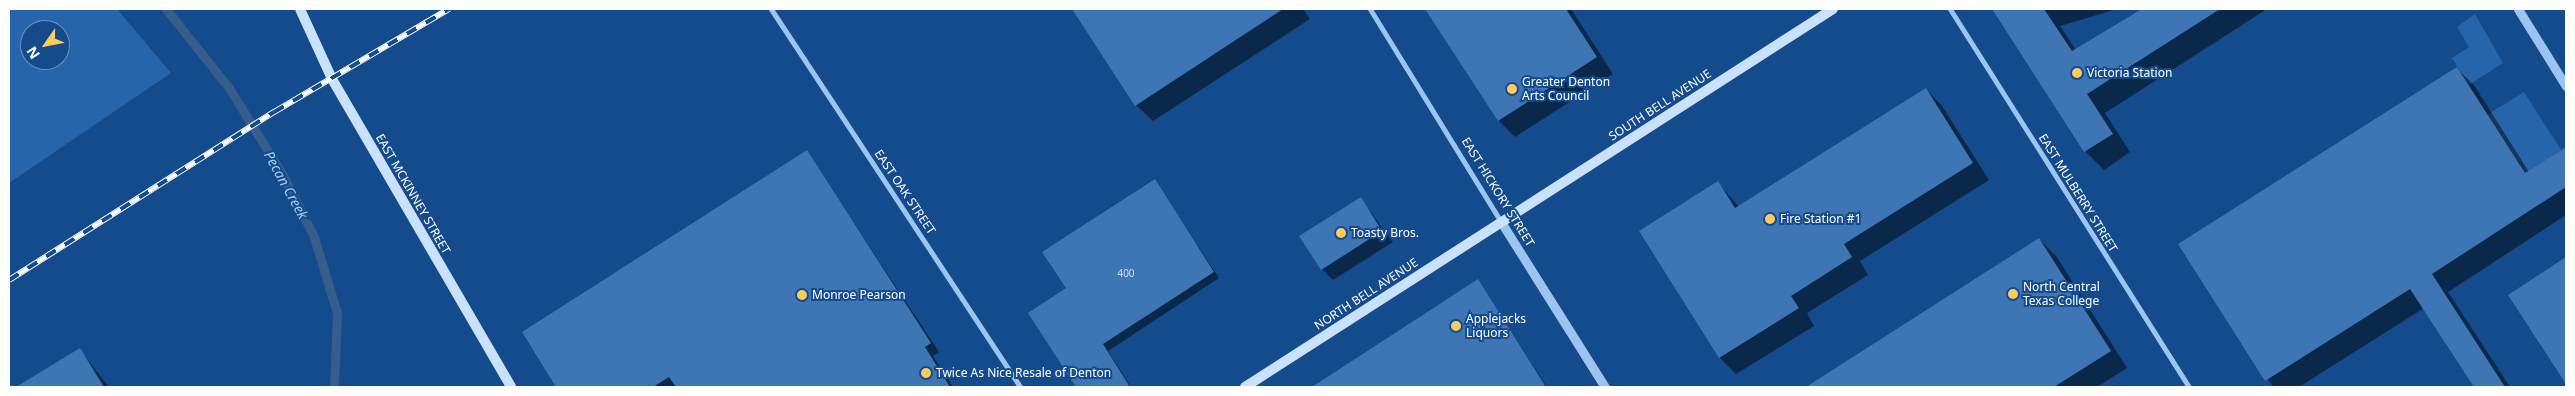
<!DOCTYPE html>
<style>
body{margin:0}
#map{position:relative;width:2575px;height:396px;overflow:hidden;background:#144b8c;font-family:"Noto Sans",sans-serif}
div>[style]{position:absolute}
.green>*{inset:0;background:#2665ab}
.shadow>*{inset:0;background:#0007}
.stream>*{height:9px;margin:-4.5px;padding:0 4.5px;transform-origin:4.5px;border-radius:4.5px;background:#355e8d}
.building>*{inset:0;background:#3d75b5}
.minor>*{height:5px;margin:-2.5px;padding:0 2.5px;transform-origin:2.5px;border-radius:2.5px;background:#9cc4f0}
.tertiary>*{height:9px;margin:-4.5px;padding:0 4.5px;transform-origin:4.5px;border-radius:4.5px;background:#9cc4f0}
.secondary>*{height:10px;margin:-5px;padding:0 5px;transform-origin:5px;border-radius:5px;background:#cae1fb}
.rail>*{height:5.5px;margin-top:-2.75px;transform-origin:0;background:repeating-linear-gradient(90deg,#144b8c 0 11px,#fff 0 22px);box-sizing:border-box;border-block:1px solid #fff}
.dots>*{width:14px;height:14px;translate:-50% -50%;box-sizing:border-box;border:2px solid #144b8c;border-radius:50%}
span{translate:-50% -50%;white-space:nowrap;text-align:center;line-height:1.15;-webkit-text-stroke:4px #144b8c;paint-order:stroke}
.number-label{font-size:10px;color:#cedcec}
.number-label span{-webkit-text-stroke-width:0}
.poi-label{font-size:12px;color:#fff}
.left{translate:0 -50%;text-align:left}
.street-label{font-size:12px;color:#fff}
.water-label{font-size:14px;color:#a8cef7;font-style:italic}
.frame{position:absolute;inset:0;border:10px solid #fff;pointer-events:none}
.north{position:absolute;left:20px;top:20px;width:50px;height:50px;box-sizing:border-box;background:#144b8c;border:1px solid #7293ba;border-radius:50%;rotate:237deg;font-size:14px;font-weight:700;line-height:20px;text-align:center;color:#fff}
.north::after{content:'';display:block;margin:auto;width:18px;height:22px;background:#ffcc5c;clip-path:polygon(50% 0,100% 100%,50% 72%,0 100%)}
</style>
<div id="map">
<div class="green">
<div style="clip-path:polygon(evenodd,9px 9px,117px 9px,171px 73px,9px 183px,9px 9px,30px 30px,60px 30px,60px 60px,30px 60px,30px 30px)"></div>
<div style="clip-path:polygon(2475px 14px,2503px 63px,2469px 85px,2452px 58px,2469px 47px,2457px 27px)"></div>
<div style="clip-path:polygon(2524px 92px,2561px 150px,2525px 173px,2487px 115px)"></div>
</div>
<div class="shadow">
<div style="clip-path:polygon(1073px 9px,1303px 9px,1310px 19px,1153px 121px,1136px 105px)"></div>
<div style="clip-path:polygon(1426px 9px,1571px 9px,1613px 74px,1515px 137px,1498px 120px)"></div>
<div style="clip-path:polygon(1994px 9px,2117px 9px,2060px 26px,2076px 50px,2145px 9px,2267px 9px,2105px 113px,2130px 152px,2104px 170px,2085px 151px)"></div>
<div style="clip-path:polygon(2457px 69px,2474px 85px,2529px 172px,2561px 152px,2566px 157px,2566px 215px,2448px 292px,2510px 387px,2475px 387px,2424px 308px,2299px 387px,2273px 387px,2180px 244px)"></div>
<div style="clip-path:polygon(1926px 89px,1942px 106px,1989px 180px,1860px 261px,1868px 275px,1807px 313px,1814px 326px,1736px 374px,1720px 358px,1641px 231px,1718px 183px,1739px 207px)"></div>
<div style="clip-path:polygon(807px 152px,939px 352px,933px 356px,953px 387px,558px 387px,524px 332px)"></div>
<div style="clip-path:polygon(1155px 181px,1219px 278px,1108px 351px,1131px 387px,1077px 387px,1029px 313px,1067px 289px)"></div>
<div style="clip-path:polygon(1361px 199px,1393px 242px,1333px 280px,1322px 269px)"></div>
<div style="clip-path:polygon(2039px 239px,2056px 256px,2127px 368px,2097px 387px,1808px 387px)"></div>
<div style="clip-path:polygon(2566px 259px,2566px 382px,2510px 295px)"></div>
<div style="clip-path:polygon(1478px 281px,1547px 387px,1343px 387px,1334px 374px)"></div>
<div style="clip-path:polygon(80px 350px,109px 387px,19px 387px)"></div>
</div>
<div class="stream">
<div style="left:166px;top:9px;width:101px;rotate:51.4deg"></div>
<div style="left:229px;top:88px;width:105px;rotate:58.3deg"></div>
<div style="left:284px;top:177px;width:67px;rotate:63.4deg"></div>
<div style="left:314px;top:237px;width:79px;rotate:73.2deg"></div>
<div style="left:337px;top:313px;width:74px;rotate:92.3deg"></div>
</div>
<div class="building">
<div style="clip-path:polygon(1072px 9px,1283px 9px,1135px 106px)"></div>
<div style="clip-path:polygon(1425px 9px,1566px 9px,1597px 57px,1498px 121px)"></div>
<div style="clip-path:polygon(1992px 9px,2044px 9px,2072px 51px,2142px 9px,2220px 9px,2087px 94px,2113px 134px,2084px 152px)"></div>
<div style="clip-path:polygon(2457px 67px,2525px 173px,2566px 147px,2566px 187px,2432px 274px,2505px 387px,2474px 387px,2410px 289px,2265px 381px,2178px 244px)"></div>
<div style="clip-path:polygon(1926px 88px,1973px 163px,1844px 244px,1852px 257px,1791px 296px,1799px 308px,1719px 358px,1639px 231px,1718px 181px,1735px 208px)"></div>
<div style="clip-path:polygon(807px 150px,931px 343px,925px 347px,950px 387px,676px 387px,669px 377px,653px 387px,556px 387px,522px 332px)"></div>
<div style="clip-path:polygon(1155px 179px,1214px 272px,1103px 344px,1130px 387px,1076px 387px,1028px 313px,1066px 288px,1042px 252px)"></div>
<div style="clip-path:polygon(1361px 197px,1382px 231px,1321px 270px,1299px 236px)"></div>
<div style="clip-path:polygon(2039px 238px,2111px 351px,2054px 387px,1806px 387px)"></div>
<div style="clip-path:polygon(2566px 257px,2566px 384px,2508px 295px)"></div>
<div style="clip-path:polygon(1478px 279px,1546px 387px,1312px 387px)"></div>
<div style="clip-path:polygon(80px 348px,104px 387px,16px 387px)"></div>
</div>
<div class="minor">
<div style="left:771px;top:9px;width:453px;rotate:56.6deg"></div>
<div style="left:1370px;top:9px;width:250px;rotate:58.4deg"></div>
<div style="left:1950px;top:9px;width:447px;rotate:57.7deg"></div>
</div>
<div class="tertiary">
<div style="left:2518px;top:9px;width:91px;rotate:58.1deg"></div>
<div style="left:1501px;top:222px;width:195px;rotate:57.8deg"></div>
</div>
<div class="secondary">
<div style="left:300px;top:9px;width:77px;rotate:65.4deg"></div>
<div style="left:332px;top:79px;width:356px;rotate:59.8deg"></div>
<div style="left:1245px;top:387px;width:699px;rotate:-32.74deg"></div>
</div>
<div class="rail">
<div style="left:9px;top:280px;width:314px;rotate:-32.4deg"></div>
<div style="left:274px;top:112px;width:203px;rotate:-30.5deg"></div>
</div>
<div class="dots">
<div style="left:2077px;top:73px;background:#ffcc5c"></div>
<div style="left:1512px;top:89px;background:#ffcc5c"></div>
<div style="left:1770px;top:219px;background:#ffcc5c"></div>
<div style="left:1341px;top:233px;background:#ffcc5c"></div>
<div style="left:2013px;top:294px;background:#ffcc5c"></div>
<div style="left:802px;top:295px;background:#ffcc5c"></div>
<div style="left:1456px;top:326px;background:#ffcc5c"></div>
<div style="left:926px;top:373px;background:#ffcc5c"></div>
</div>
<div class="number-label">
<span style="left:1126px;top:274px">400</span>
</div>
<div class="poi-label">
<span class="left" style="left:2087px;top:73px">Victoria Station</span>
<span class="left" style="left:1522px;top:89px">Greater Denton<br>Arts Council</span>
<span class="left" style="left:1780px;top:219px">Fire Station #1</span>
<span class="left" style="left:1351px;top:233px">Toasty Bros.</span>
<span class="left" style="left:2023px;top:294px">North Central<br>Texas College</span>
<span class="left" style="left:812px;top:295px">Monroe Pearson</span>
<span class="left" style="left:1466px;top:326px">Applejacks<br>Liquors</span>
<span class="left" style="left:936px;top:373px">Twice As Nice Resale of Denton</span>
</div>
<div class="street-label">
<span style="left:1660px;top:105px;rotate:-33deg">SOUTH BELL AVENUE</span>
<span style="left:905px;top:192px;rotate:56deg">EAST OAK STREET</span>
<span style="left:1498px;top:192px;rotate:58deg">EAST HICKORY STREET</span>
<span style="left:2078px;top:193px;rotate:58deg">EAST MULBERRY STREET</span>
<span style="left:413px;top:194px;rotate:60deg">EAST MCKINNEY STREET</span>
<span style="left:1366px;top:294px;rotate:-33deg">NORTH BELL AVENUE</span>
</div>
<div class="water-label">
<span style="left:286px;top:185px;rotate:61deg">Pecan Creek</span>
</div>
<div class="frame"></div>
<div class="north">N</div>
</div>
